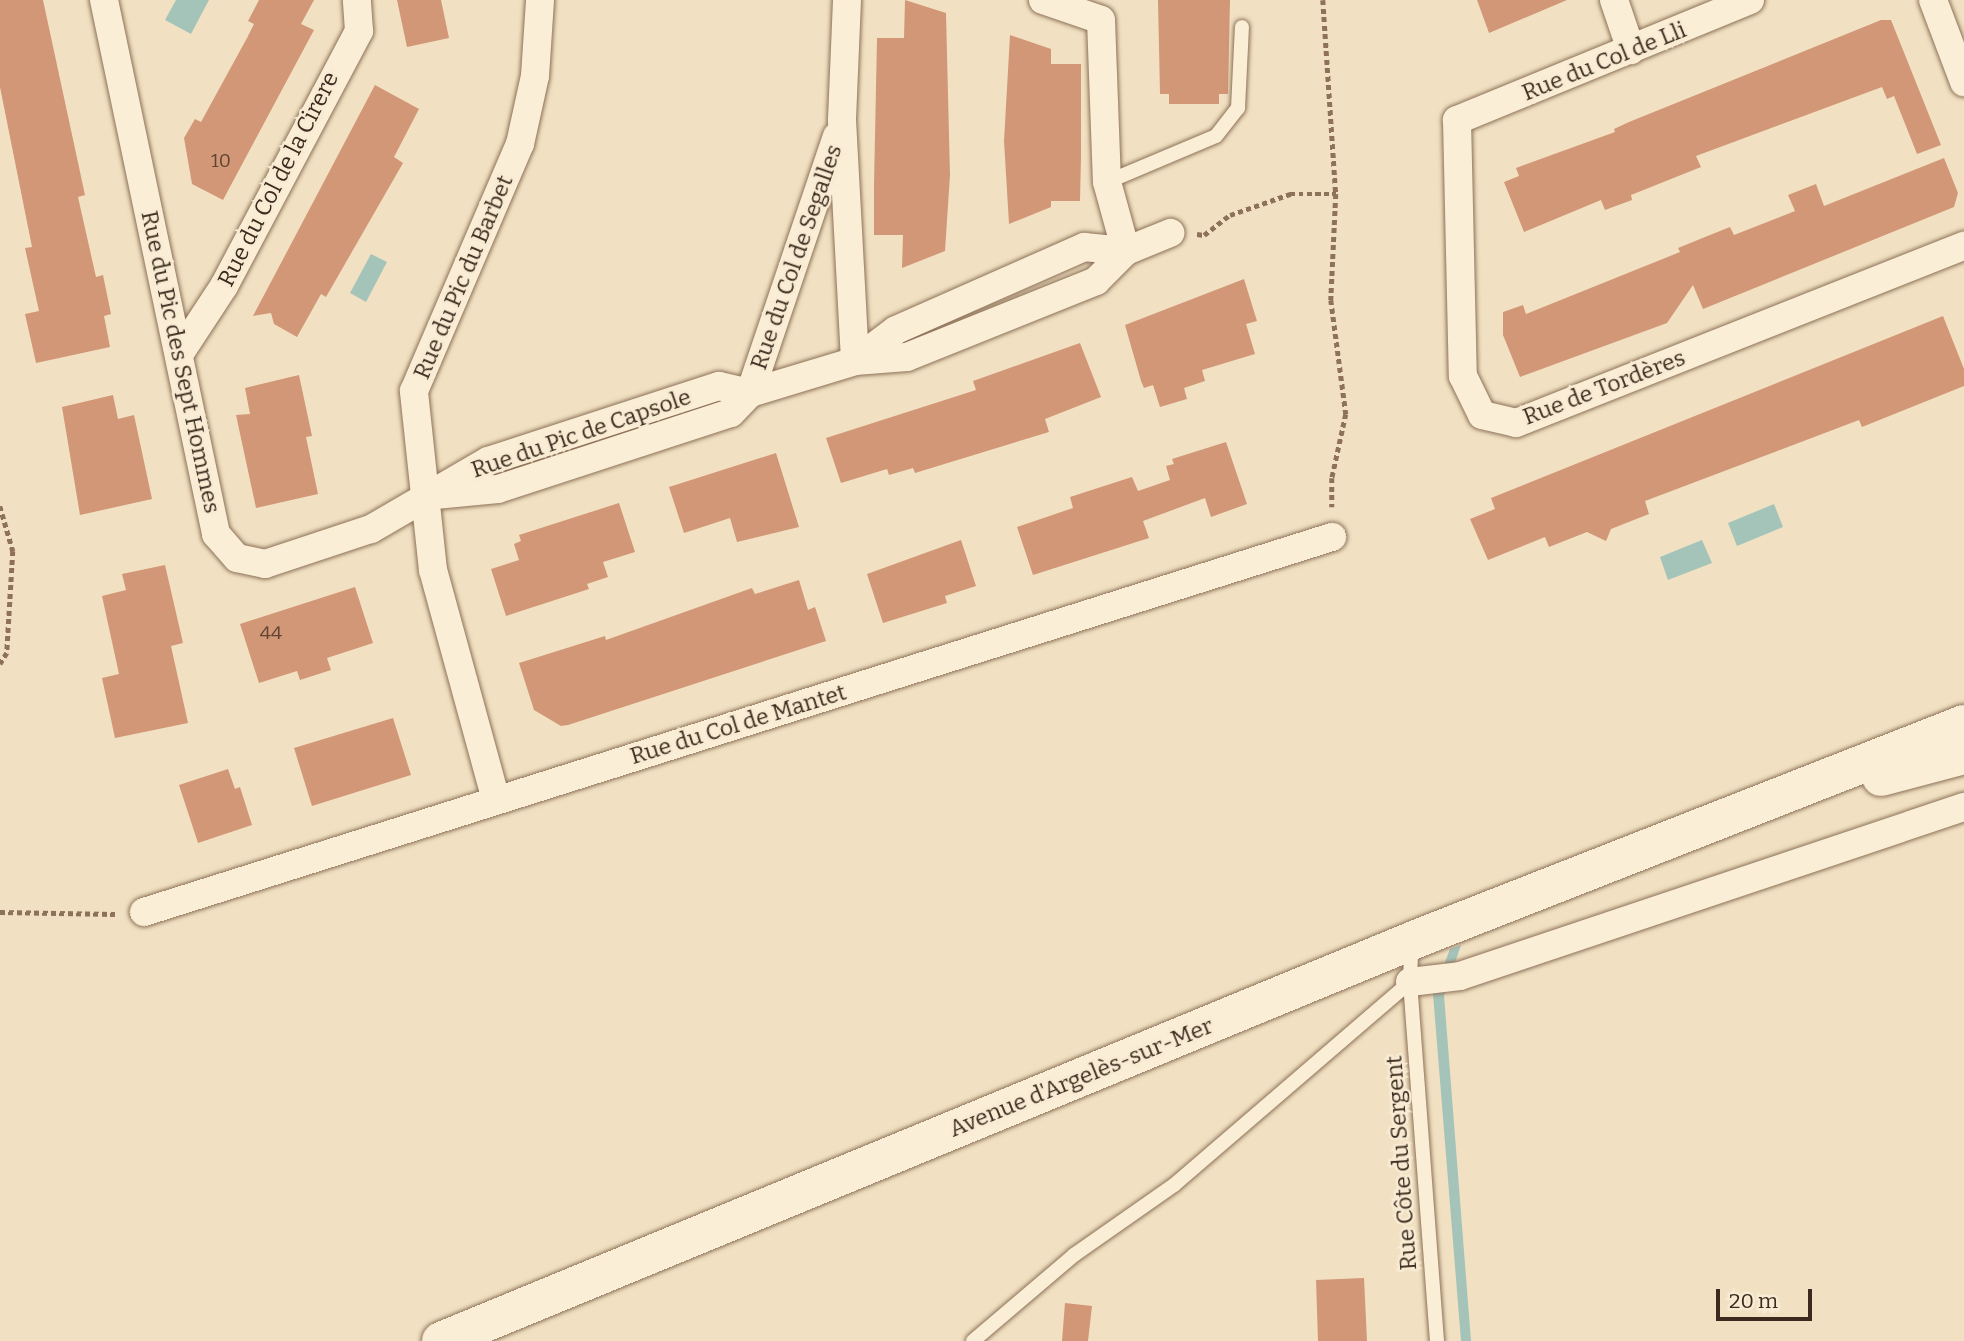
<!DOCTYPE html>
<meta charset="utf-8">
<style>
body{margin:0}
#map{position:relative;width:1964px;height:1341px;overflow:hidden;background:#f1e1c2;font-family:Bitter,serif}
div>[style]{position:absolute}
.water>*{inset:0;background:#a5c4b9}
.building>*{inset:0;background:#d29776}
.path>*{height:4.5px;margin-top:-2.25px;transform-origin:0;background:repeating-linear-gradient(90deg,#8d7158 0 5px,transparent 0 8.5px)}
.roads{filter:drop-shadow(0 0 2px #8d7158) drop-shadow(0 0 2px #8d7158)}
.lane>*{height:14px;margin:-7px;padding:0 7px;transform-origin:7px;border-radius:7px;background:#fbeed6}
.street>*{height:28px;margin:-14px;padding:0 14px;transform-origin:14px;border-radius:14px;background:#fbeed6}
.secondary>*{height:38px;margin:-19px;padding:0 19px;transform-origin:19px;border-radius:19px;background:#fbeed6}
span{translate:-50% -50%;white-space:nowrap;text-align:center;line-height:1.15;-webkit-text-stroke:5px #f8ebd3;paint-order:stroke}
.number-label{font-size:19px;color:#614533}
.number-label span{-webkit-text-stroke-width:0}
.street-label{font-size:23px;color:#3b2a1d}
.scale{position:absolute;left:1716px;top:1289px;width:96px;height:32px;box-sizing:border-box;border:4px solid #3b2a1d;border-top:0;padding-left:9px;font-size:21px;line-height:24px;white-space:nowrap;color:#3b2a1d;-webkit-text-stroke:5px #f8ebd3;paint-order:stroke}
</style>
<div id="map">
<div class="water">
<div style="clip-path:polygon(176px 0,209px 0,191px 34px,165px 20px)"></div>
<div style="clip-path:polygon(371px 254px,387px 262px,366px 302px,350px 293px)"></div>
<div style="clip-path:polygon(1774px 504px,1783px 527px,1737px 546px,1728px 523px)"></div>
<div style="clip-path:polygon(1702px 540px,1712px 563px,1668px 580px,1660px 557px)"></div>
<div style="clip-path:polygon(1461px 945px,1444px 995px,1471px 1341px,1461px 1341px,1433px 994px,1450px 949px)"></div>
</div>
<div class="building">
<div style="clip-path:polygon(0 0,43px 0,85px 195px,78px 197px,96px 277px,103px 275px,111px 314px,104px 316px,110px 347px,36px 363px,25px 314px,39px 311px,25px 248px,32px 247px,0 87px)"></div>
<div style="clip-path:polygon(259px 0,314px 0,301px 24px,314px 30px,223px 200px,192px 184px,184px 138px,195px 119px,201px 122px,247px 38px,254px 24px,248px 21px)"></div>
<div style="clip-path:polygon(397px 0,441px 0,449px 38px,407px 47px)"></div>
<div style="clip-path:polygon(905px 0,946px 13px,950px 175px,945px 251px,902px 268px,903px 235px,874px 235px,874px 185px,877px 38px,904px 38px)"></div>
<div style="clip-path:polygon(1158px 0,1230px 0,1228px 94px,1219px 94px,1219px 104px,1169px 104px,1169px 94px,1160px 94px)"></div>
<div style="clip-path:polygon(1477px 0,1567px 0,1489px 33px)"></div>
<div style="clip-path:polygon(1881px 20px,1891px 20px,1941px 145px,1917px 154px,1894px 96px,1887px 99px,1882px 87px,1696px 156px,1701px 167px,1631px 195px,1632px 200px,1605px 210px,1601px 200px,1524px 232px,1504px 182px,1519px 176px,1516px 168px,1615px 132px,1614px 129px,1629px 122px)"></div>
<div style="clip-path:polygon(1010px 35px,1051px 49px,1051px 64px,1081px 64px,1081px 157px,1080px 201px,1051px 201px,1051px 207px,1009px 224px,1004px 141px)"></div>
<div style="clip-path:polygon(375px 85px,419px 109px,394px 157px,403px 163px,326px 297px,321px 294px,297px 337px,274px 324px,271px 313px,253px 316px)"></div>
<div style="clip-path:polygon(1944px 158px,1958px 193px,1954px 207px,1703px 309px,1693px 285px,1667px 323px,1520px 377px,1503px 335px,1503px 312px,1523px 305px,1526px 314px,1680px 252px,1678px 248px,1705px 237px,1730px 227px,1734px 235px,1795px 211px,1788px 195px,1816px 184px,1824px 206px)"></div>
<div style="clip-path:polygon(1244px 279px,1257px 321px,1246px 324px,1255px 354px,1202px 370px,1205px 381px,1184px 388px,1187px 399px,1160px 407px,1153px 385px,1144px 388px,1141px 381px,1125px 325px)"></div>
<div style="clip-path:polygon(1943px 316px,1964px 369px,1964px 386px,1862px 427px,1859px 420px,1645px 501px,1649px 514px,1611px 529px,1606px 541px,1587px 532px,1549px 547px,1545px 537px,1488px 560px,1470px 519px,1495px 509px,1491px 498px)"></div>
<div style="clip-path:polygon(1080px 343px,1101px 397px,1045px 419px,1049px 432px,915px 473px,913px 468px,889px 475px,887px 469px,841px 483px,826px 438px,976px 390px,973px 381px)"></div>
<div style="clip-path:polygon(299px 375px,312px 436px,306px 437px,318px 494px,256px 508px,236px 415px,250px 414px,245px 388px)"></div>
<div style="clip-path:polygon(113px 395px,118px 419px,134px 415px,152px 499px,80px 515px,62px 407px)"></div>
<div style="clip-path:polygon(1226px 442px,1247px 504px,1211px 517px,1205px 498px,1143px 521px,1149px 538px,1033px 575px,1017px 527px,1073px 508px,1070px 497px,1132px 477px,1138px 491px,1170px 480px,1166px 466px,1174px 464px,1172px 459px)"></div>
<div style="clip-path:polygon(776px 453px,799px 527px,737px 542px,730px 518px,684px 533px,669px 487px)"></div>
<div style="clip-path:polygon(619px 503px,635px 552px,603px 562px,608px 577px,587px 584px,589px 589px,506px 616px,491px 569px,519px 560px,514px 544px,521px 541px,519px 535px)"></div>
<div style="clip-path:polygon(961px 540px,976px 586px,945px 596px,947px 603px,883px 623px,867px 574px)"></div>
<div style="clip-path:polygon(165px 565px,183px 643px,171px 646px,188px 723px,115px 738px,102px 678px,119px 674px,102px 596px,126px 590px,122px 574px)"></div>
<div style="clip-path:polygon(799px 580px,808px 610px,815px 607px,826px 641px,568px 725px,561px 726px,534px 710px,519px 663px,605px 636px,606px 640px,752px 588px,755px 594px)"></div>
<div style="clip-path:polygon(355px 587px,373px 643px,327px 658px,331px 670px,300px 680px,297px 671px,259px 683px,240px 624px)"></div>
<div style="clip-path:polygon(393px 718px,411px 775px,312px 806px,294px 748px)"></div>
<div style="clip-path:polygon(228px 769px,235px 789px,240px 787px,252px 825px,198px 843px,179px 785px)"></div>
<div style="clip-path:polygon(1364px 1278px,1367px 1341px,1318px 1341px,1316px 1280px)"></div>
<div style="clip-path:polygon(1065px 1303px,1092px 1306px,1088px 1341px,1062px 1341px)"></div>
</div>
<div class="path">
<div style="left:1323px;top:0;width:194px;rotate:86.2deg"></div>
<div style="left:1336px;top:194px;width:106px;rotate:92.7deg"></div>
<div style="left:1331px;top:300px;width:115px;rotate:82.5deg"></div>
<div style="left:1346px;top:414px;width:66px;rotate:102.3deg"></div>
<div style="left:1332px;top:478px;width:29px;rotate:90deg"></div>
<div style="left:1197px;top:234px;width:7px;rotate:8deg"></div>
<div style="left:1204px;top:235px;width:33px;rotate:-38deg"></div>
<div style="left:1230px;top:215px;width:64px;rotate:-19.3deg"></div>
<div style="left:1290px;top:194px;width:46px"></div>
<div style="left:0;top:506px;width:47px;rotate:73.9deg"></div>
<div style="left:13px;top:551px;width:102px;rotate:93.4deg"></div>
<div style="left:7px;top:653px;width:13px;rotate:122deg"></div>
<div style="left:0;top:912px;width:115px;rotate:1deg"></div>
</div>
<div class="roads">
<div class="lane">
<div style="left:1107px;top:182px;width:118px;rotate:-22.9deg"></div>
<div style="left:1216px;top:136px;width:36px;rotate:-52deg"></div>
<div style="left:1238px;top:108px;width:81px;rotate:-87.2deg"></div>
<div style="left:1410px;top:982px;width:360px;rotate:85.7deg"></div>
<div style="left:973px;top:1341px;width:133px;rotate:-40.4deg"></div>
<div style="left:1074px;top:1255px;width:122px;rotate:-35deg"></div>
<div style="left:1174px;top:1185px;width:311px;rotate:-40.7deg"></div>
<div style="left:1410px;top:982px;width:36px;rotate:-88deg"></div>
</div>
<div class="street">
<div style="left:104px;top:0;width:546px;rotate:78.15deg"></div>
<div style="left:216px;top:534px;width:32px;rotate:49deg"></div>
<div style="left:237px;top:558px;width:29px;rotate:12deg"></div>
<div style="left:265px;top:564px;width:112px;rotate:-18.3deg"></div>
<div style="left:371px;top:529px;width:135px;rotate:-30.2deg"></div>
<div style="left:488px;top:461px;width:243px;rotate:-18deg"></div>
<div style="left:719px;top:386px;width:32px;rotate:13deg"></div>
<div style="left:847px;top:0;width:120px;rotate:92.4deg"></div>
<div style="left:842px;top:120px;width:241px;rotate:86.9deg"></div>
<div style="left:1043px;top:0;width:61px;rotate:19deg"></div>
<div style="left:1101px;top:20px;width:162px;rotate:87.9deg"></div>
<div style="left:1107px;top:182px;width:72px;rotate:74.6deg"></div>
<div style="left:1614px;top:0;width:53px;rotate:71.2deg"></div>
<div style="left:1750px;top:0;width:317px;rotate:157.7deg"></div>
<div style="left:1457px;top:120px;width:256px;rotate:88.7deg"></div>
<div style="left:1463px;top:376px;width:43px;rotate:64deg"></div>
<div style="left:1482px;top:415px;width:35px;rotate:13deg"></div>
<div style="left:1516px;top:423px;width:482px;rotate:-21.6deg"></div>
<div style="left:1933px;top:0;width:88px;rotate:69.3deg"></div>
<div style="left:180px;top:353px;width:80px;rotate:-56.7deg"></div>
<div style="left:224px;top:286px;width:289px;rotate:-62.1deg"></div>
<div style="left:359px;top:31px;width:31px;rotate:-94deg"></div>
<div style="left:855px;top:361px;width:51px;rotate:-37.1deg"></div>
<div style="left:896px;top:330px;width:206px;rotate:-23.8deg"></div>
<div style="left:1084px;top:247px;width:42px;rotate:5.4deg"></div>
<div style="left:750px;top:393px;width:271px;rotate:-71.3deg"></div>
<div style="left:435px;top:495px;width:63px;rotate:-5.4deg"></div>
<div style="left:498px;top:489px;width:245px;rotate:-18.1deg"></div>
<div style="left:731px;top:413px;width:28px;rotate:-46deg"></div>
<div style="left:750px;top:393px;width:110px;rotate:-16.9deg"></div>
<div style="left:855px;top:361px;width:52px;rotate:-4.4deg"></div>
<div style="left:907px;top:357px;width:204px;rotate:-21.9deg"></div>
<div style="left:1096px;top:281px;width:42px;rotate:-45deg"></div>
<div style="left:1126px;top:251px;width:48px;rotate:-22.2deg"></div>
<div style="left:496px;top:800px;width:238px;rotate:-105.3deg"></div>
<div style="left:433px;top:570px;width:180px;rotate:-96.1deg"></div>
<div style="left:414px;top:391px;width:269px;rotate:-66.8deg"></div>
<div style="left:520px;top:144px;width:70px;rotate:-77.6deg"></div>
<div style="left:535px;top:76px;width:76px;rotate:-86.2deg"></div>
<div style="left:144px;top:912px;width:1246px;rotate:-17.52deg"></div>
<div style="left:1410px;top:982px;width:50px;rotate:-6.8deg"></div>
<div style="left:1460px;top:976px;width:532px;rotate:-18.54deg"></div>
</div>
<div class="secondary">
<div style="left:1881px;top:777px;width:86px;rotate:-14.8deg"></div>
<div style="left:441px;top:1341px;width:1060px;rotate:-22.4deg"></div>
<div style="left:1421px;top:937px;width:583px;rotate:-21.42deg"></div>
</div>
</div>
<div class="number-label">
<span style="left:221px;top:161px">10</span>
<span style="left:271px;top:633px">44</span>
</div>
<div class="street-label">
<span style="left:1604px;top:61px;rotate:-22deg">Rue du Col de Lli</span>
<span style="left:278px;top:179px;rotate:-63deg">Rue du Col de la Cirere</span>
<span style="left:796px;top:257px;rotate:-71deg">Rue du Col de Segalles</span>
<span style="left:463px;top:277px;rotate:-67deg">Rue du Pic du Barbet</span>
<span style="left:181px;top:362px;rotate:78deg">Rue du Pic des Sept Hommes</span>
<span style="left:1604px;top:387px;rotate:-21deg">Rue de Tordères</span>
<span style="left:581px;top:433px;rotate:-19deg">Rue du Pic de Capsole</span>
<span style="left:738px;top:724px;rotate:-17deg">Rue du Col de Mantet</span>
<span style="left:1081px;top:1077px;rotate:-22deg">Avenue d'Argelès-sur-Mer</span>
<span style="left:1401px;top:1163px;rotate:-94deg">Rue Côte du Sergent</span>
</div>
<div class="scale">20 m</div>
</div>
